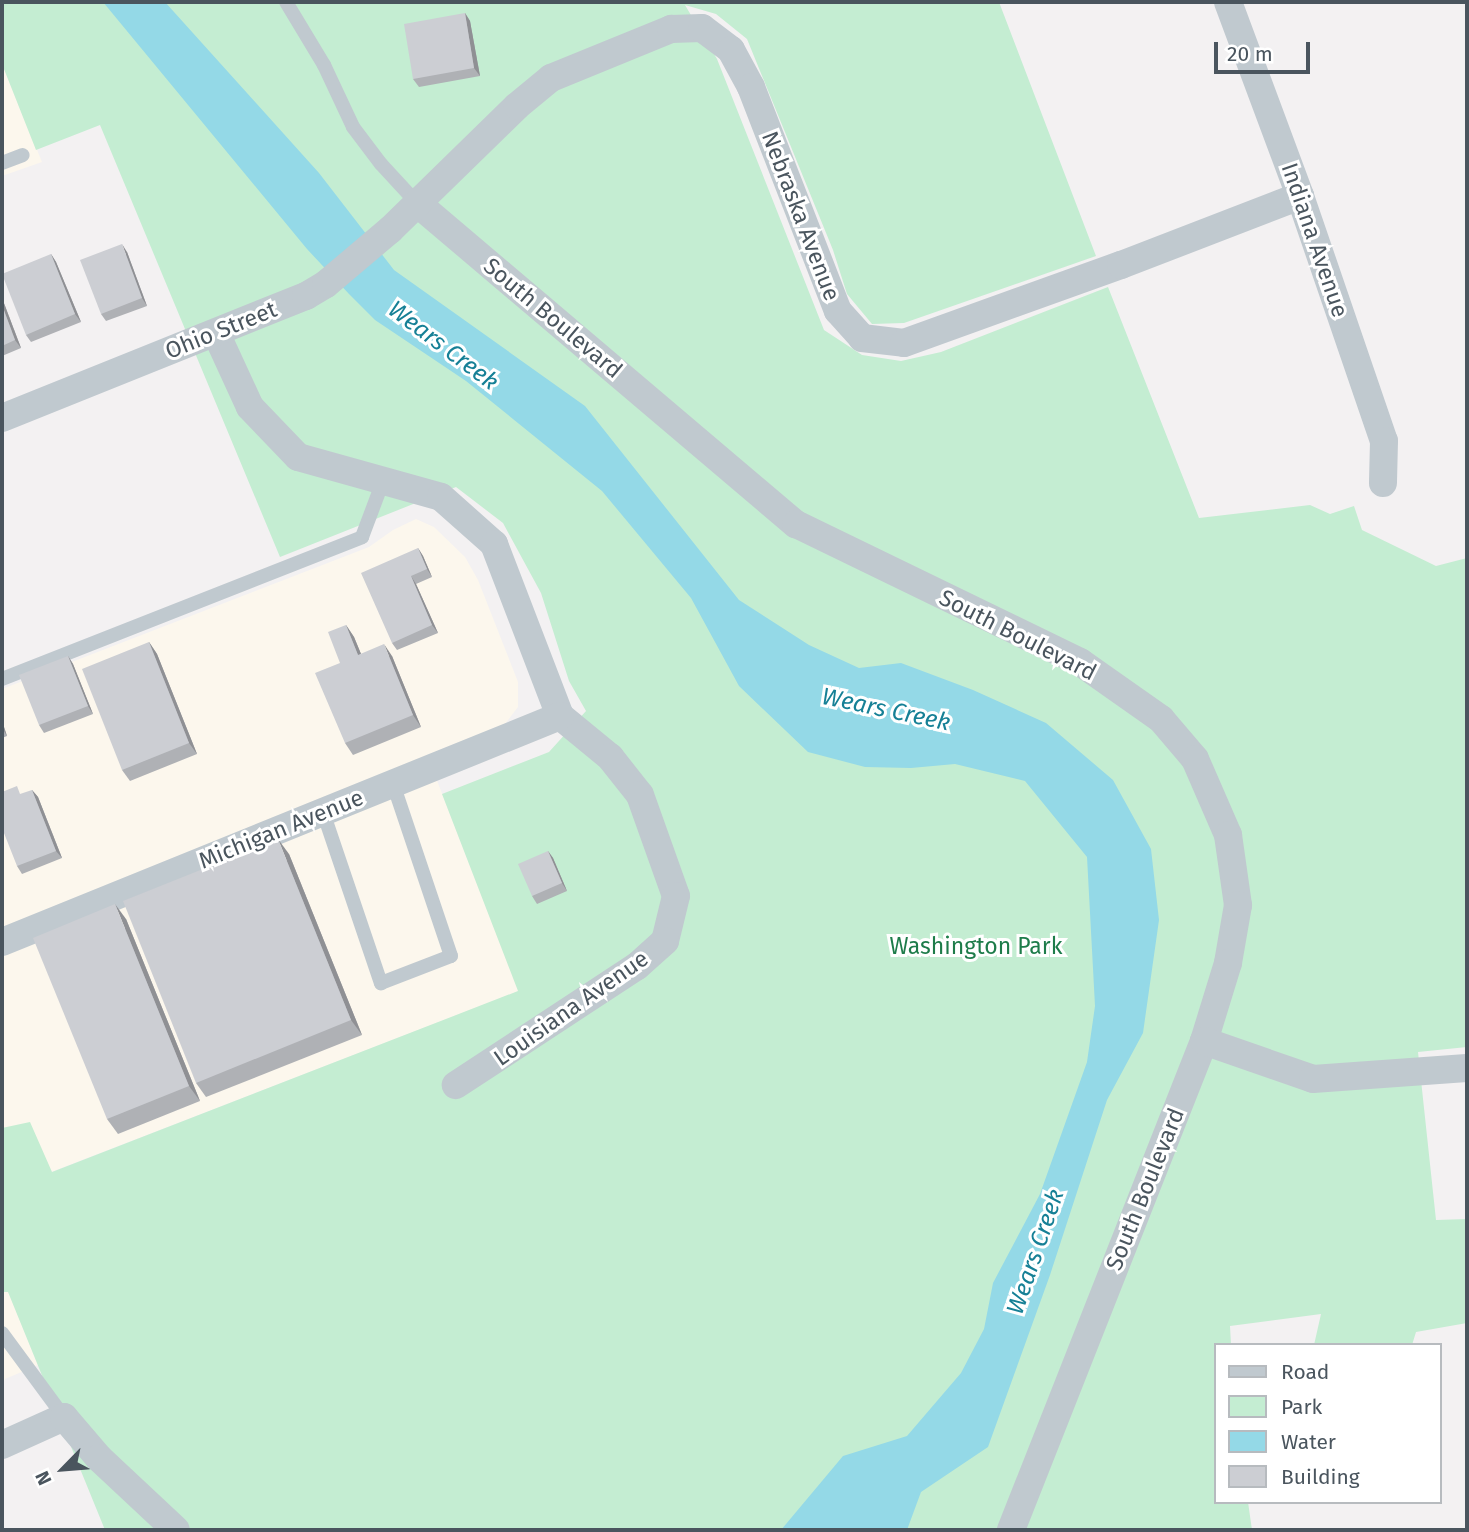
<!DOCTYPE html>
<style>
body{margin:0}
#map{position:relative;width:1469px;height:1532px;overflow:hidden;background:#f3f1f2;font-family:"Fira Sans",sans-serif}
div>[style]{position:absolute}
.commercial>*{inset:0;background:#fcf7ed}
.green>*{inset:0;background:#c4edd2}
.water>*{inset:0;background:#94d9e7}
.service>*{height:14px;margin:-7px;padding:0 7px;transform-origin:7px;border-radius:7px;background:#c0c9cf}
.minor>*{height:28px;margin:-14px;padding:0 14px;transform-origin:14px;border-radius:14px;background:#c0c9cf}
.wall>*{inset:0;background:#afb1b5}
.shaded-wall>*{inset:0;background:#8f9094}
.building>*{inset:0;background:#ccced3}
span{translate:-50% -50%;white-space:nowrap;text-align:center;line-height:1.15;-webkit-text-stroke:6px #fff;paint-order:stroke}
.street-label{font-size:23px;color:#4a555e}
.park-label{font-size:23px;color:#1e7c4a}
.water-label{font-size:24px;color:#168096;font-style:italic}
.frame{position:absolute;inset:0;border:4px solid #4a555e;pointer-events:none}
.legend{position:absolute;left:1214px;top:1343px;width:228px;height:161px;box-sizing:border-box;background:#fff;border:2px solid #b7bbbf;margin:0;padding:9px 12px;list-style:none;font-size:21px;color:#4a555e}
.legend li{display:flex;align-items:center;gap:14px;height:35px}
.legend b{width:35px;border:2px solid #b7bbbf}
.north{position:absolute;left:28px;top:1434px;width:70px;height:70px;-webkit-text-stroke:5px #fff;paint-order:stroke;rotate:245deg;font-size:19px;font-weight:700;line-height:28px;text-align:center;color:#4a555e}
.north::after{content:'';display:block;margin:auto;width:24px;height:32px;background:#4a555e;clip-path:polygon(50% 0,100% 100%,50% 72%,0 100%)}
.scale{position:absolute;left:1214px;top:42px;width:96px;height:32px;box-sizing:border-box;border:4px solid #4a555e;border-top:0;padding-left:9px;font-size:21px;line-height:24px;white-space:nowrap;color:#4a555e;-webkit-text-stroke:5px #fff;paint-order:stroke}
</style>
<div id="map">
<div class="commercial">
<div style="clip-path:polygon(2px 64px,42px 162px,2px 176px)"></div>
<div style="clip-path:polygon(416px 519px,434px 527px,465px 557px,478px 580px,518px 682px,518px 707px,505px 724px,427px 755px,519px 991px,2px 1191px,2px 689px,369px 547px,393px 530px)"></div>
<div style="clip-path:polygon(2px 1276px,38px 1365px,5px 1379px,2px 1385px)"></div>
</div>
<div class="green">
<div style="clip-path:polygon(2px 2px,999px 2px,1096px 256px,904px 323px,872px 324px,847px 294px,833px 250px,747px 39px,716px 14px,685px 5px,717px 59px,824px 330px,862px 355px,901px 361px,941px 352px,1108px 287px,1199px 518px,1310px 505px,1330px 514px,1354px 506px,1362px 530px,1436px 566px,1467px 558px,1467px 1047px,1418px 1052px,1436px 1220px,1467px 1219px,1467px 1323px,1416px 1332px,1412px 1345px,1314px 1345px,1321px 1314px,1230px 1326px,1231px 1345px,1215px 1345px,1215px 1502px,1248px 1502px,1252px 1530px,105px 1530px,8px 1292px,2px 1292px,2px 1128px,30px 1122px,52px 1172px,518px 991px,442px 794px,549px 752px,586px 711px,569px 681px,541px 593px,503px 523px,456px 487px,280px 557px,100px 125px,36px 150px,2px 64px)"></div>
</div>
<div class="water">
<div style="clip-path:polygon(103px 2px,165px 2px,319px 173px,394px 270px,585px 406px,739px 600px,809px 645px,859px 668px,901px 663px,973px 690px,1046px 723px,1113px 780px,1151px 849px,1159px 920px,1143px 1033px,1107px 1100px,1050px 1275px,988px 1447px,921px 1492px,907px 1530px,781px 1530px,843px 1456px,907px 1436px,961px 1373px,984px 1329px,993px 1283px,1040px 1194px,1087px 1062px,1095px 1006px,1087px 857px,1025px 781px,955px 764px,911px 768px,865px 767px,808px 752px,739px 686px,691px 598px,602px 491px,466px 381px,375px 320px,349px 294px,307px 249px)"></div>
</div>
<div class="service">
<div style="left:286px;top:2px;width:74px;rotate:58.9deg"></div>
<div style="left:324px;top:65px;width:68px;rotate:64.9deg"></div>
<div style="left:353px;top:127px;width:46px;rotate:52.9deg"></div>
<div style="left:381px;top:164px;width:53px;rotate:47.3deg"></div>
<div style="left:2px;top:163px;width:22px;rotate:-21deg"></div>
<div style="left:2px;top:679px;width:387px;rotate:-21.5deg"></div>
<div style="left:362px;top:537px;width:60px;rotate:-69.4deg"></div>
<div style="left:323px;top:812px;width:181px;rotate:71.3deg"></div>
<div style="left:381px;top:983px;width:75px;rotate:-21.1deg"></div>
<div style="left:451px;top:956px;width:182px;rotate:-108.6deg"></div>
<div style="left:2px;top:1333px;width:104px;rotate:53.6deg"></div>
</div>
<div class="minor">
<div style="left:1228px;top:2px;width:207px;rotate:69.6deg"></div>
<div style="left:1300px;top:196px;width:259px;rotate:71.1deg"></div>
<div style="left:1384px;top:441px;width:42px;rotate:91.4deg"></div>
<div style="left:417px;top:203px;width:497px;rotate:40.3deg"></div>
<div style="left:796px;top:524px;width:316px;rotate:25.9deg"></div>
<div style="left:1080px;top:662px;width:99px;rotate:35.1deg"></div>
<div style="left:1161px;top:719px;width:52px;rotate:49.6deg"></div>
<div style="left:1195px;top:759px;width:83px;rotate:66.5deg"></div>
<div style="left:1228px;top:835px;width:71px;rotate:81.9deg"></div>
<div style="left:1238px;top:905px;width:59px;rotate:99.8deg"></div>
<div style="left:1228px;top:963px;width:82px;rotate:107.1deg"></div>
<div style="left:1204px;top:1041px;width:526px;rotate:111.54deg"></div>
<div style="left:216px;top:333px;width:81px;rotate:65.3deg"></div>
<div style="left:250px;top:407px;width:69px;rotate:46.2deg"></div>
<div style="left:298px;top:457px;width:148px;rotate:15.6deg"></div>
<div style="left:441px;top:497px;width:71px;rotate:41.6deg"></div>
<div style="left:494px;top:544px;width:184px;rotate:69deg"></div>
<div style="left:560px;top:716px;width:65px;rotate:39.4deg"></div>
<div style="left:610px;top:757px;width:48px;rotate:51.7deg"></div>
<div style="left:640px;top:795px;width:107px;rotate:70.4deg"></div>
<div style="left:676px;top:896px;width:46px;rotate:103.7deg"></div>
<div style="left:665px;top:941px;width:38px;rotate:138deg"></div>
<div style="left:637px;top:966px;width:217px;rotate:146.7deg"></div>
<div style="left:2px;top:418px;width:328px;rotate:-21.9deg"></div>
<div style="left:306px;top:296px;width:23px;rotate:-31deg"></div>
<div style="left:326px;top:284px;width:84px;rotate:-40.2deg"></div>
<div style="left:390px;top:230px;width:177px;rotate:-44.3deg"></div>
<div style="left:517px;top:106px;width:44px;rotate:-39.5deg"></div>
<div style="left:551px;top:78px;width:130px;rotate:-22.2deg"></div>
<div style="left:671px;top:29px;width:31px;rotate:-2deg"></div>
<div style="left:702px;top:28px;width:36px;rotate:37deg"></div>
<div style="left:731px;top:50px;width:42px;rotate:61.6deg"></div>
<div style="left:751px;top:87px;width:240px;rotate:68.8deg"></div>
<div style="left:838px;top:311px;width:36px;rotate:48deg"></div>
<div style="left:862px;top:338px;width:42px;rotate:6.8deg"></div>
<div style="left:904px;top:343px;width:231px;rotate:-19.8deg"></div>
<div style="left:1121px;top:265px;width:192px;rotate:-21.1deg"></div>
<div style="left:2px;top:942px;width:602px;rotate:-22.05deg"></div>
<div style="left:1204px;top:1041px;width:115px;rotate:19.2deg"></div>
<div style="left:1313px;top:1079px;width:154px;rotate:-4.1deg"></div>
<div style="left:2px;top:1445px;width:68px;rotate:-24.3deg"></div>
<div style="left:64px;top:1417px;width:54px;rotate:49.5deg"></div>
<div style="left:99px;top:1458px;width:105px;rotate:43.1deg"></div>
</div>
<div class="wall">
<div style="clip-path:polygon(465px 13px,470px 21px,480px 76px,419px 87px,413px 79px)"></div>
<div style="clip-path:polygon(127px 252px,147px 306px,106px 321px,101px 314px)"></div>
<div style="clip-path:polygon(51px 254px,56px 262px,81px 322px,31px 342px,26px 335px)"></div>
<div style="clip-path:polygon(2px 298px,21px 348px,2px 356px)"></div>
<div style="clip-path:polygon(418px 548px,423px 556px,432px 577px,416px 584px,438px 633px,397px 650px,392px 643px)"></div>
<div style="clip-path:polygon(346px 625px,354px 637px,361px 654px,392px 656px,421px 727px,353px 755px,345px 743px)"></div>
<div style="clip-path:polygon(149px 642px,157px 654px,197px 754px,130px 781px,122px 770px)"></div>
<div style="clip-path:polygon(68px 656px,73px 664px,93px 714px,44px 733px,39px 725px)"></div>
<div style="clip-path:polygon(2px 721px,7px 736px,2px 738px)"></div>
<div style="clip-path:polygon(32px 790px,38px 797px,62px 858px,22px 874px,17px 866px)"></div>
<div style="clip-path:polygon(548px 851px,553px 858px,567px 891px,537px 904px,532px 896px)"></div>
<div style="clip-path:polygon(289px 854px,362px 1035px,206px 1097px,196px 1083px)"></div>
<div style="clip-path:polygon(126px 919px,200px 1101px,118px 1134px,107px 1119px)"></div>
</div>
<div class="shaded-wall">
<div style="clip-path:polygon(465px 13px,470px 21px,480px 76px,474px 68px)"></div>
<div style="clip-path:polygon(122px 244px,127px 252px,147px 306px,142px 298px)"></div>
<div style="clip-path:polygon(51px 254px,56px 262px,81px 322px,75px 314px)"></div>
<div style="clip-path:polygon(2px 298px,21px 348px,15px 340px,2px 305px)"></div>
<div style="clip-path:polygon(418px 548px,423px 556px,432px 577px,427px 569px)"></div>
<div style="clip-path:polygon(411px 576px,416px 584px,438px 633px,432px 625px)"></div>
<div style="clip-path:polygon(346px 625px,354px 637px,366px 666px,358px 655px)"></div>
<div style="clip-path:polygon(149px 642px,157px 654px,197px 754px,189px 743px)"></div>
<div style="clip-path:polygon(384px 644px,392px 656px,421px 727px,413px 715px)"></div>
<div style="clip-path:polygon(68px 656px,73px 664px,93px 714px,88px 706px)"></div>
<div style="clip-path:polygon(2px 721px,7px 736px,2px 728px)"></div>
<div style="clip-path:polygon(32px 790px,38px 797px,62px 858px,56px 851px)"></div>
<div style="clip-path:polygon(278px 839px,289px 854px,362px 1035px,351px 1020px)"></div>
<div style="clip-path:polygon(548px 851px,553px 858px,567px 891px,562px 883px)"></div>
<div style="clip-path:polygon(115px 904px,126px 919px,200px 1101px,189px 1086px)"></div>
</div>
<div class="building">
<div style="clip-path:polygon(465px 13px,474px 68px,413px 79px,404px 24px)"></div>
<div style="clip-path:polygon(122px 244px,142px 298px,101px 314px,80px 260px)"></div>
<div style="clip-path:polygon(51px 254px,75px 314px,26px 335px,2px 274px)"></div>
<div style="clip-path:polygon(2px 305px,15px 340px,2px 346px)"></div>
<div style="clip-path:polygon(418px 548px,427px 569px,411px 576px,432px 625px,392px 643px,361px 573px)"></div>
<div style="clip-path:polygon(346px 625px,358px 655px,384px 644px,413px 715px,345px 743px,315px 673px,340px 663px,328px 632px)"></div>
<div style="clip-path:polygon(149px 642px,189px 743px,122px 770px,82px 669px)"></div>
<div style="clip-path:polygon(68px 656px,88px 706px,39px 725px,19px 675px)"></div>
<div style="clip-path:polygon(17px 786px,20px 794px,32px 790px,56px 851px,17px 866px,2px 828px,2px 792px)"></div>
<div style="clip-path:polygon(278px 839px,351px 1020px,196px 1083px,123px 901px)"></div>
<div style="clip-path:polygon(548px 851px,562px 883px,532px 896px,518px 864px)"></div>
<div style="clip-path:polygon(115px 904px,189px 1086px,107px 1119px,33px 938px)"></div>
</div>
<div class="street-label">
<span style="left:801px;top:216px;rotate:69deg">Nebraska Avenue</span>
<span style="left:1315px;top:240px;rotate:71deg">Indiana Avenue</span>
<span style="left:553px;top:318px;rotate:40deg">South Boulevard</span>
<span style="left:221px;top:330px;rotate:-22deg">Ohio Street</span>
<span style="left:1018px;top:635px;rotate:27deg">South Boulevard</span>
<span style="left:281px;top:829px;rotate:-22deg">Michigan Avenue</span>
<span style="left:571px;top:1008px;rotate:-35deg">Louisiana Avenue</span>
<span style="left:1145px;top:1189px;rotate:-68deg">South Boulevard</span>
</div>
<div class="park-label">
<span style="left:976px;top:946px">Washington Park</span>
</div>
<div class="water-label">
<span style="left:443px;top:346px;rotate:37deg">Wears Creek</span>
<span style="left:886px;top:710px;rotate:12deg">Wears Creek</span>
<span style="left:1036px;top:1252px;rotate:-71deg">Wears Creek</span>
</div>
<div class="frame"></div>
<ul class="legend">
<li><b style="height:9px;background:#c0c9cf"></b>Road</li>
<li><b style="height:19px;background:#c4edd2"></b>Park</li>
<li><b style="height:19px;background:#94d9e7"></b>Water</li>
<li><b style="height:19px;background:#ccced3"></b>Building</li>
</ul>
<div class="north">N</div>
<div class="scale">20 m</div>
</div>
